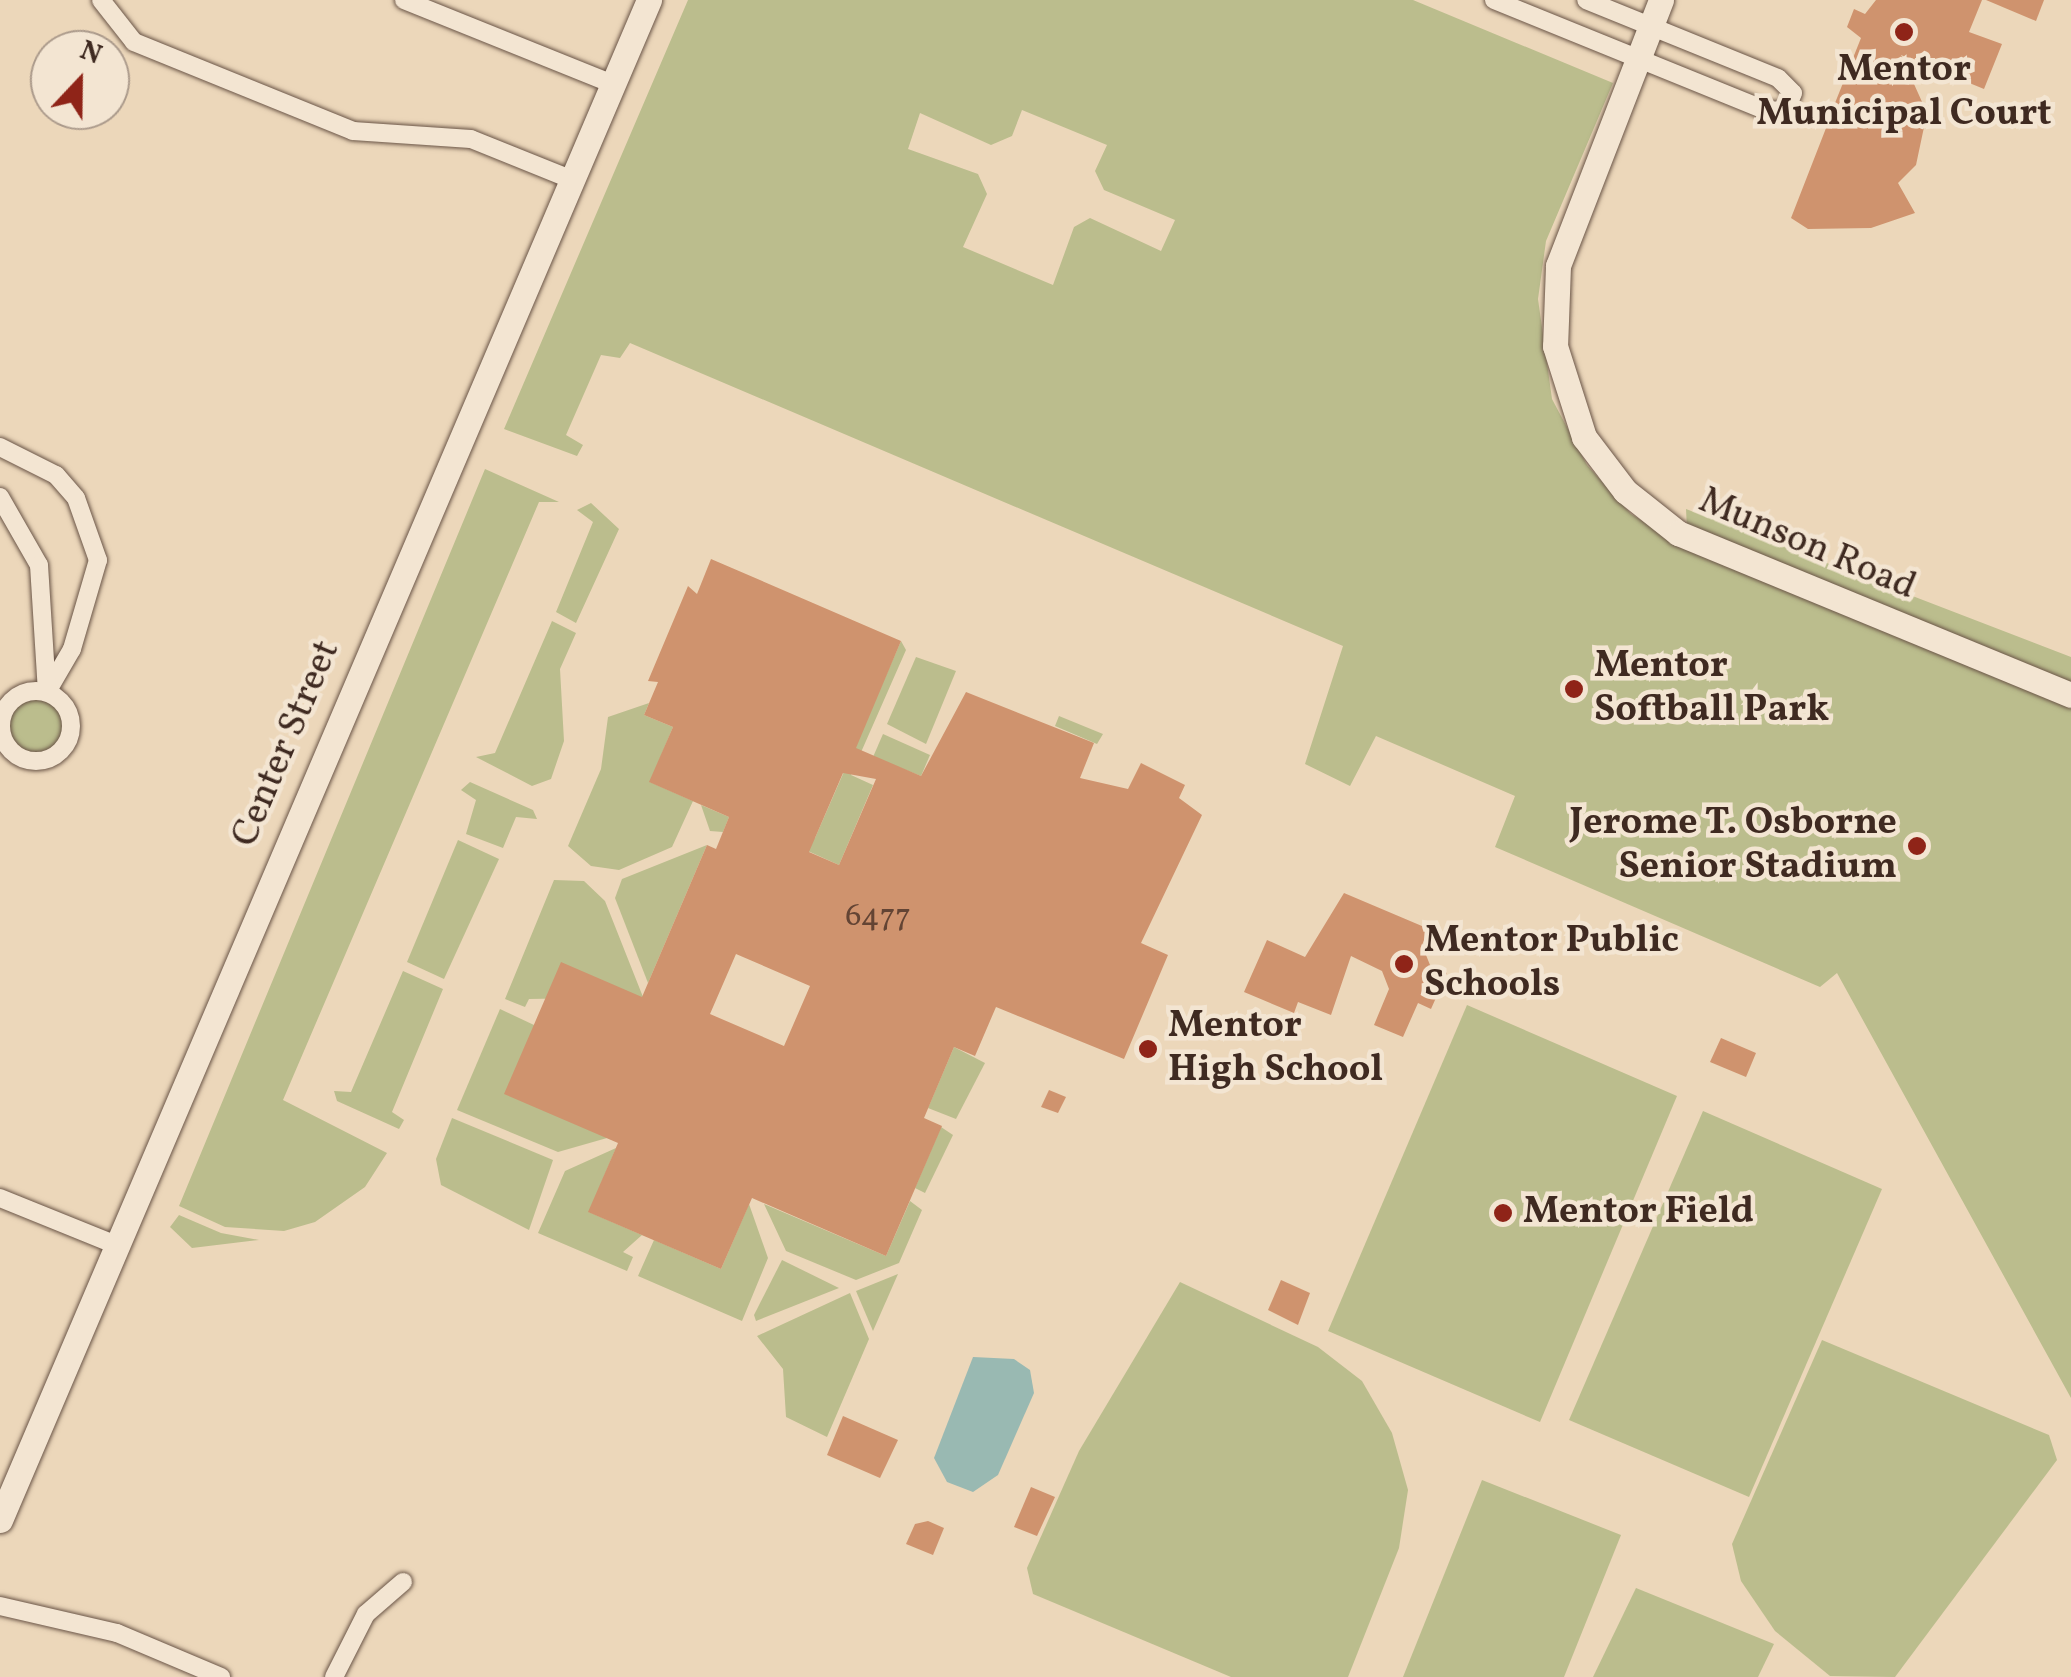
<!DOCTYPE html>
<style>
body{margin:0}
#map{position:relative;width:2071px;height:1677px;overflow:hidden;background:#ecd7ba;font-family:Vollkorn,serif}
div>[style]{position:absolute}
.green>*{inset:0;background:#bbbd8d}
.round{border-radius:50%}
.water>*{inset:0;background:#99b9b2}
.building>*{inset:0;background:#cf936e}
.roads{filter:drop-shadow(0 0 2px #6a5547) drop-shadow(0 0 2px #6a5547)}
.street>*{height:18px;margin:-9px;padding:0 9px;transform-origin:9px;border-radius:9px;background:#f3e5d2}
.street>.ring{margin:-9px;padding:0;box-sizing:content-box;background:none;border:18px solid #f3e5d2;border-radius:50%}
.secondary>*{height:25px;margin:-12.5px;padding:0 12.5px;transform-origin:12.5px;border-radius:12.5px;background:#f3e5d2}
.dots>*{width:28px;height:28px;translate:-50% -50%;box-sizing:border-box;border:5px solid #f3e5d2;border-radius:50%}
span{translate:-50% -50%;white-space:nowrap;text-align:center;line-height:1.15;-webkit-text-stroke:9px #f3e5d2;paint-order:stroke}
.number-label{font-size:32px;color:#634434}
.number-label span{-webkit-text-stroke-width:0}
.poi-label{font-size:38px;color:#3f2a21;font-weight:700}
.left{translate:0 -50%;text-align:left}
.right{translate:-100% -50%;text-align:right}
.street-label{font-size:38px;color:#3f2a21}
.north{position:absolute;left:30px;top:30px;width:100px;height:100px;box-sizing:border-box;background:#f3e5d2;border:2px solid #ab9a8b;border-radius:50%;rotate:22deg;font-size:28px;font-weight:700;line-height:40px;text-align:center;color:#3f2a21}
.north::after{content:'';display:block;margin:auto;width:35px;height:45px;background:#8f2418;clip-path:polygon(50% 0,100% 100%,50% 72%,0 100%)}
</style>
<div id="map">
<div class="green">
<div style="clip-path:polygon(evenodd,688px 0,1413px 0,1613px 83px,1546px 241px,1538px 299px,1552px 399px,1587px 465px,1631px 514px,1688px 549px,1686px 509px,2071px 657px,2071px 1398px,1837px 973px,1820px 987px,1495px 847px,1515px 796px,1376px 736px,1350px 786px,1305px 764px,1343px 646px,630px 343px,620px 358px,601px 355px,566px 435px,583px 445px,577px 456px,504px 429px,688px 0,1022px 110px,1107px 145px,1095px 171px,1104px 190px,1175px 220px,1161px 251px,1090px 218px,1074px 227px,1053px 285px,963px 247px,987px 194px,978px 174px,908px 149px,920px 113px,991px 145px,1012px 136px,1022px 110px)"></div>
<div style="clip-path:polygon(485px 469px,559px 502px,539px 502px,283px 1100px,387px 1153px,365px 1187px,315px 1222px,284px 1231px,225px 1227px,179px 1206px)"></div>
<div style="clip-path:polygon(591px 503px,619px 529px,576px 623px,556px 612px,593px 522px,577px 510px)"></div>
<div style="clip-path:polygon(552px 621px,576px 633px,560px 669px,564px 741px,551px 779px,532px 786px,476px 757px,495px 753px)"></div>
<div style="clip-path:polygon(901px 641px,906px 650px,851px 775px,873px 785px,839px 865px,799px 847px,815px 838px)"></div>
<div style="clip-path:polygon(916px 657px,956px 671px,926px 744px,887px 724px)"></div>
<div class="round" style="left:7px;top:699px;width:56px;height:56px"></div>
<div style="clip-path:polygon(649px 703px,644px 715px,673px 727px,650px 782px,693px 801px,672px 847px,619px 870px,591px 866px,568px 846px,601px 769px,608px 717px)"></div>
<div style="clip-path:polygon(1059px 716px,1103px 734px,1097px 744px,1055px 726px)"></div>
<div style="clip-path:polygon(883px 734px,930px 755px,921px 776px,873px 757px)"></div>
<div style="clip-path:polygon(470px 782px,533px 810px,537px 819px,516px 817px,503px 848px,466px 834px,476px 800px,461px 790px)"></div>
<div style="clip-path:polygon(701px 805px,729px 817px,723px 832px,710px 831px)"></div>
<div style="clip-path:polygon(458px 840px,499px 859px,444px 979px,407px 962px)"></div>
<div style="clip-path:polygon(707px 845px,648px 983px,615px 898px,622px 879px)"></div>
<div style="clip-path:polygon(554px 880px,584px 881px,605px 901px,643px 997px,529px 999px,525px 1007px,505px 999px)"></div>
<div style="clip-path:polygon(403px 971px,443px 989px,392px 1112px,404px 1120px,399px 1129px,337px 1101px,334px 1091px,351px 1092px)"></div>
<div style="clip-path:polygon(1467px 1005px,1677px 1096px,1540px 1422px,1328px 1331px)"></div>
<div style="clip-path:polygon(500px 1009px,534px 1025px,607px 1138px,558px 1152px,457px 1110px)"></div>
<div style="clip-path:polygon(954px 1047px,985px 1063px,956px 1119px,928px 1108px)"></div>
<div style="clip-path:polygon(1703px 1111px,1882px 1189px,1749px 1497px,1569px 1420px)"></div>
<div style="clip-path:polygon(452px 1118px,553px 1160px,529px 1230px,441px 1185px,436px 1159px)"></div>
<div style="clip-path:polygon(941px 1127px,953px 1135px,925px 1193px,915px 1188px)"></div>
<div style="clip-path:polygon(616px 1148px,589px 1212px,642px 1235px,623px 1252px,633px 1257px,627px 1271px,538px 1233px,565px 1171px)"></div>
<div style="clip-path:polygon(910px 1201px,922px 1210px,899px 1263px,856px 1280px,786px 1251px,764px 1204px,886px 1256px)"></div>
<div style="clip-path:polygon(749px 1204px,768px 1258px,742px 1321px,638px 1276px,654px 1240px,721px 1269px)"></div>
<div style="clip-path:polygon(179px 1215px,221px 1233px,259px 1240px,192px 1248px,170px 1227px)"></div>
<div style="clip-path:polygon(782px 1260px,839px 1288px,756px 1321px,754px 1315px)"></div>
<div style="clip-path:polygon(898px 1274px,873px 1331px,856px 1291px)"></div>
<div style="clip-path:polygon(1180px 1282px,1318px 1347px,1362px 1381px,1392px 1433px,1408px 1490px,1399px 1548px,1348px 1677px,1231px 1677px,1033px 1594px,1027px 1568px,1079px 1451px)"></div>
<div style="clip-path:polygon(850px 1293px,869px 1339px,827px 1437px,786px 1417px,783px 1369px,757px 1336px)"></div>
<div style="clip-path:polygon(1822px 1340px,2049px 1435px,2057px 1460px,1895px 1677px,1830px 1676px,1775px 1631px,1741px 1581px,1732px 1544px)"></div>
<div style="clip-path:polygon(1482px 1480px,1621px 1535px,1564px 1677px,1403px 1677px)"></div>
<div style="clip-path:polygon(1636px 1588px,1774px 1644px,1758px 1677px,1593px 1677px)"></div>
</div>
<div class="water">
<div style="clip-path:polygon(973px 1357px,1014px 1359px,1030px 1370px,1034px 1393px,998px 1475px,973px 1492px,947px 1482px,934px 1458px)"></div>
</div>
<div class="building">
<div style="clip-path:polygon(1876px 0,1982px 0,1969px 32px,2002px 44px,1984px 89px,1901px 55px,1927px 113px,1916px 165px,1898px 183px,1915px 213px,1871px 228px,1808px 229px,1791px 218px,1828px 123px,1818px 119px,1824px 104px,1833px 108px,1861px 38px,1847px 27px,1854px 9px,1865px 14px)"></div>
<div style="clip-path:polygon(1986px 0,2044px 0,2036px 21px)"></div>
<div style="clip-path:polygon(evenodd,711px 559px,901px 641px,856px 748px,921px 776px,966px 692px,1094px 743px,1080px 778px,1128px 789px,1141px 763px,1185px 785px,1179px 798px,1202px 815px,1141px 943px,1168px 955px,1124px 1059px,996px 1007px,975px 1056px,954px 1047px,924px 1118px,942px 1126px,886px 1256px,752px 1198px,721px 1269px,588px 1212px,618px 1143px,504px 1094px,561px 962px,642px 997px,707px 845px,716px 849px,729px 817px,649px 782px,673px 727px,644px 715px,658px 682px,648px 681px,688px 586px,697px 594px,711px 559px,843px 773px,876px 779px,839px 865px,809px 852px,843px 773px,711px 559px,736px 954px,810px 986px,784px 1046px,710px 1014px,736px 954px)"></div>
<div style="clip-path:polygon(1344px 893px,1429px 929px,1422px 945px,1430px 965px,1447px 973px,1431px 1009px,1418px 1003px,1403px 1037px,1374px 1025px,1389px 989px,1382px 971px,1351px 956px,1331px 1015px,1298px 1002px,1294px 1013px,1244px 992px,1267px 940px,1305px 957px)"></div>
<div style="clip-path:polygon(1721px 1038px,1756px 1053px,1746px 1077px,1710px 1062px)"></div>
<div style="clip-path:polygon(1049px 1090px,1066px 1097px,1058px 1113px,1041px 1107px)"></div>
<div style="clip-path:polygon(1281px 1280px,1310px 1293px,1298px 1325px,1268px 1310px)"></div>
<div style="clip-path:polygon(843px 1416px,898px 1440px,880px 1478px,827px 1455px)"></div>
<div style="clip-path:polygon(1031px 1487px,1055px 1497px,1037px 1536px,1014px 1527px)"></div>
<div style="clip-path:polygon(928px 1521px,944px 1528px,933px 1555px,906px 1544px,915px 1524px)"></div>
</div>
<div class="roads">
<div class="street">
<div style="left:101px;top:0;width:53px;rotate:51.8deg"></div>
<div style="left:134px;top:42px;width:236px;rotate:22.1deg"></div>
<div style="left:353px;top:131px;width:118px;rotate:3.9deg"></div>
<div style="left:471px;top:139px;width:110px;rotate:21.9deg"></div>
<div style="left:404px;top:0;width:225px;rotate:21.9deg"></div>
<div style="left:1494px;top:0;width:292px;rotate:22.1deg"></div>
<div style="left:1765px;top:110px;width:21px;rotate:3deg"></div>
<div style="left:1786px;top:111px;width:19px;rotate:-69deg"></div>
<div style="left:1793px;top:93px;width:21px;rotate:-135deg"></div>
<div style="left:1778px;top:78px;width:207px;rotate:-157.9deg"></div>
<div style="left:0;top:447px;width:63px;rotate:26.6deg"></div>
<div style="left:56px;top:475px;width:30px;rotate:49deg"></div>
<div style="left:76px;top:498px;width:66px;rotate:70.5deg"></div>
<div style="left:98px;top:560px;width:93px;rotate:106.3deg"></div>
<div style="left:72px;top:649px;width:50px;rotate:120.2deg"></div>
<div style="left:0;top:497px;width:78px;rotate:60.2deg"></div>
<div style="left:39px;top:565px;width:127px;rotate:86.4deg"></div>
<div class="ring" style="left:1px;top:691px;width:52px;height:52px"></div>
<div style="left:0;top:1198px;width:123px;rotate:22deg"></div>
<div style="left:0;top:1606px;width:120px;rotate:13deg"></div>
<div style="left:117px;top:1633px;width:113px;rotate:22.9deg"></div>
<div style="left:334px;top:1677px;width:71px;rotate:-63.1deg"></div>
<div style="left:366px;top:1614px;width:49px;rotate:-40.9deg"></div>
</div>
<div class="secondary">
<div style="left:1661px;top:0;width:285px;rotate:111.2deg"></div>
<div style="left:1558px;top:266px;width:80px;rotate:92.1deg"></div>
<div style="left:1555px;top:346px;width:96px;rotate:72.3deg"></div>
<div style="left:1584px;top:437px;width:68px;rotate:52.8deg"></div>
<div style="left:1625px;top:491px;width:68px;rotate:38.4deg"></div>
<div style="left:1678px;top:533px;width:425px;rotate:22.4deg"></div>
<div style="left:0;top:1520px;width:1653px;rotate:-66.88deg"></div>
</div>
</div>
<div class="dots">
<div style="left:1904px;top:32px;background:#8f2418"></div>
<div style="left:1574px;top:689px;background:#8f2418"></div>
<div style="left:1917px;top:846px;background:#8f2418"></div>
<div style="left:1404px;top:964px;background:#8f2418"></div>
<div style="left:1148px;top:1049px;background:#8f2418"></div>
<div style="left:1503px;top:1213px;background:#8f2418"></div>
</div>
<div class="number-label">
<span style="left:878px;top:917px">6477</span>
</div>
<div class="poi-label">
<span style="left:1904px;top:93px">Mentor<br>Municipal Court</span>
<span class="left" style="left:1594px;top:689px">Mentor<br>Softball Park</span>
<span class="right" style="left:1897px;top:846px">Jerome T. Osborne<br>Senior Stadium</span>
<span class="left" style="left:1424px;top:964px">Mentor Public<br>Schools</span>
<span class="left" style="left:1168px;top:1049px">Mentor<br>High School</span>
<span class="left" style="left:1523px;top:1213px">Mentor Field</span>
</div>
<div class="street-label">
<span style="left:1807px;top:545px;rotate:23deg">Munson Road</span>
<span style="left:287px;top:744px;rotate:-67deg">Center Street</span>
</div>
<div class="north">N</div>
</div>
